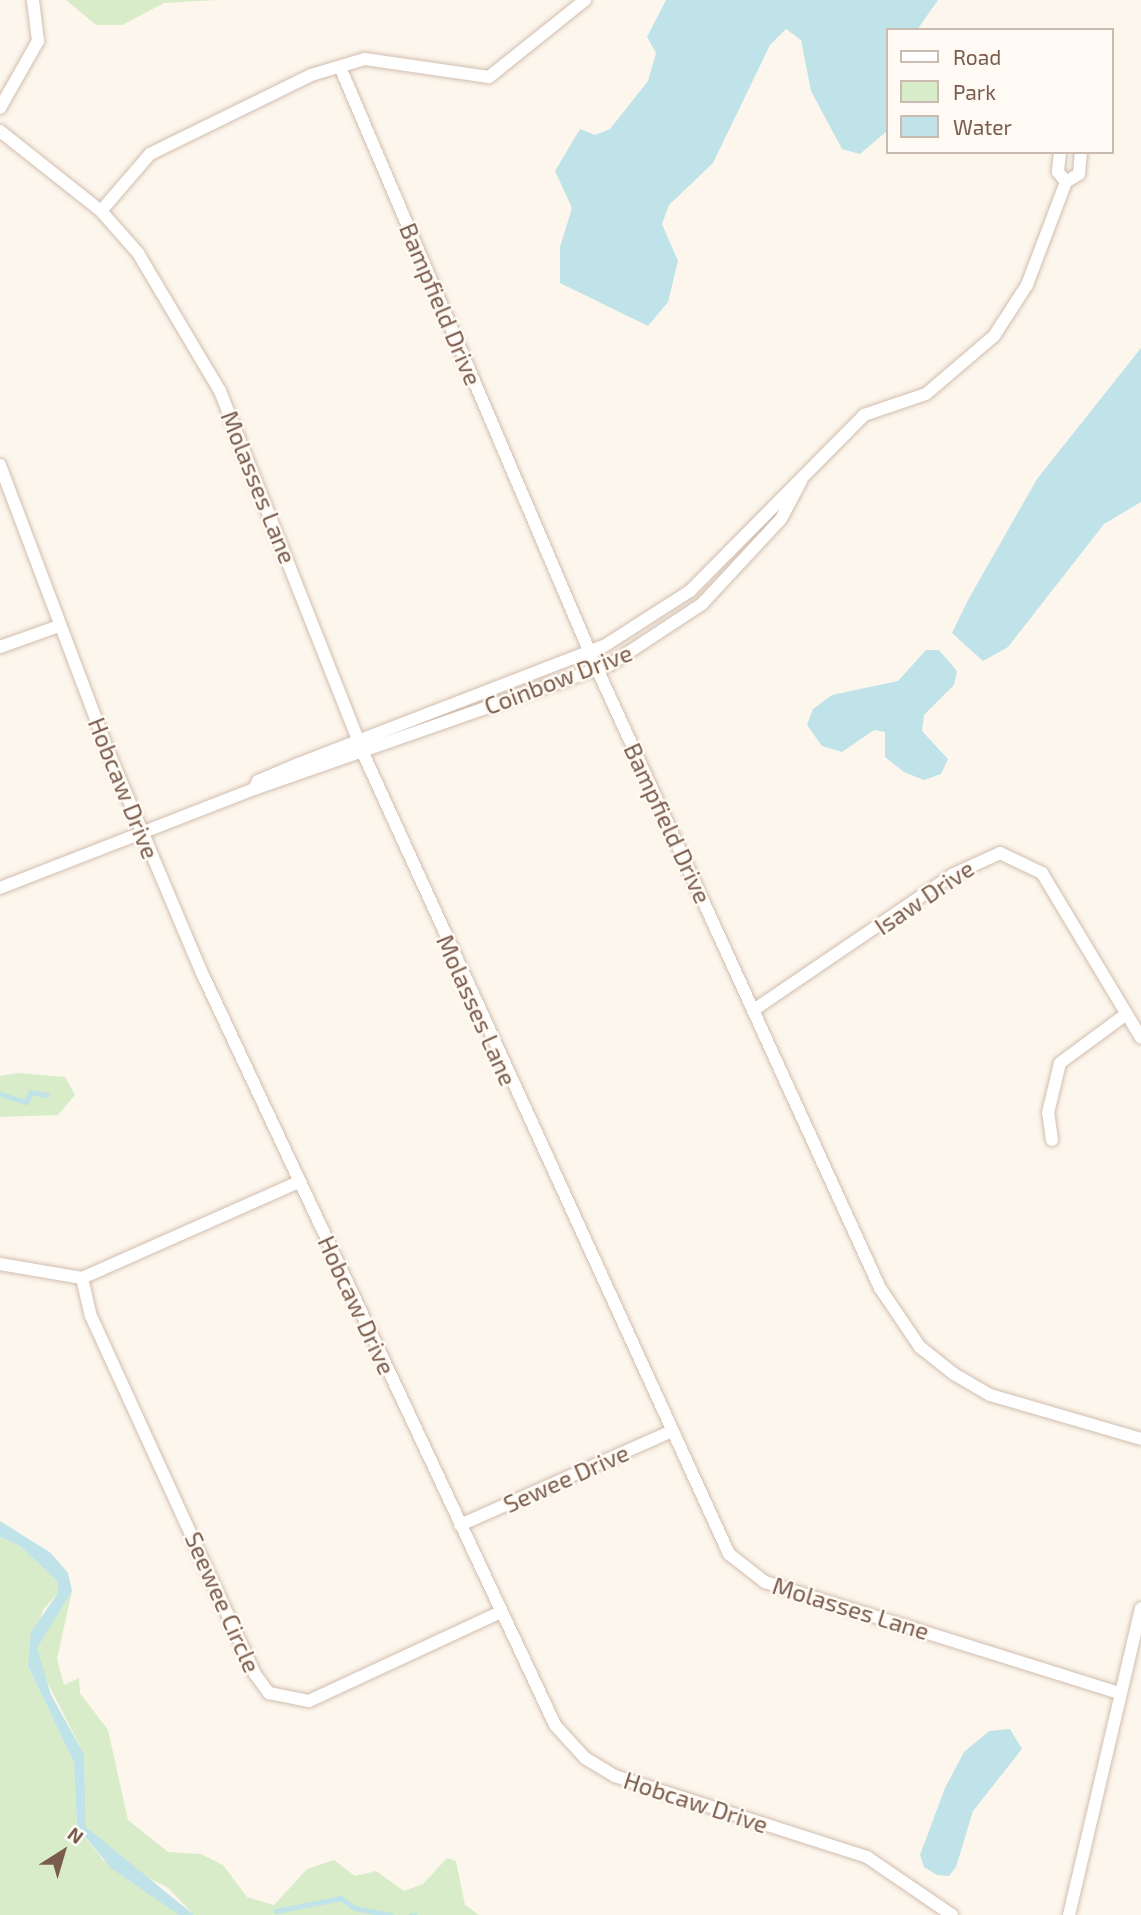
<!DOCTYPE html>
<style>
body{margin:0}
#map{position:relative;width:1141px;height:1915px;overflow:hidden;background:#fdf6ec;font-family:"Exo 2",sans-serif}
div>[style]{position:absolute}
.green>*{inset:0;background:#d8ecc9}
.water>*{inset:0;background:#bfe3e8}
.stream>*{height:4.5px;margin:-2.25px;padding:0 2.25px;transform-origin:2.25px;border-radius:2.25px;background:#bfe3e8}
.roads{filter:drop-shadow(0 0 2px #d1beb0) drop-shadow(0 0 2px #d1beb0)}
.minor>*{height:12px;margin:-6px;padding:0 6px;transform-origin:6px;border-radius:6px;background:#fff}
span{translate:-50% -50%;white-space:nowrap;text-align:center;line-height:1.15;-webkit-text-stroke:5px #fffaf3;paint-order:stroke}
.street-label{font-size:24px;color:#7a5c4d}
.legend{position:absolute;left:886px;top:28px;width:228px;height:126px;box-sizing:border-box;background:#fffaf3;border:2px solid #cabbb1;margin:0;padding:9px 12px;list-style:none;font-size:21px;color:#7a5c4d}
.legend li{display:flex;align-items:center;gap:14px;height:35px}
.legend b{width:35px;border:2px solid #cabbb1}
.north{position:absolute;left:28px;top:1817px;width:70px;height:70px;-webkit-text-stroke:5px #fffaf3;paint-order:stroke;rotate:37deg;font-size:19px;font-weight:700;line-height:28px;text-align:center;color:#7a5c4d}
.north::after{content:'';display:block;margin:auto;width:24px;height:32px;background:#7a5c4d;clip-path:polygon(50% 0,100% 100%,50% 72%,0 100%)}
</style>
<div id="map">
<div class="green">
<div style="clip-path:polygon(66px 0,216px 0,164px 3px,122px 25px,96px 25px)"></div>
<div style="clip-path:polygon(18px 1073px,65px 1077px,75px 1095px,58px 1115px,0 1117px,0 1076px)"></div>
<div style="clip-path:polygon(0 1537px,20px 1546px,57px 1581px,58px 1593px,43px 1610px,28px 1666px,74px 1763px,77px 1827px,103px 1860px,179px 1915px,0 1915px)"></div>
<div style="clip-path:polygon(72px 1591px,57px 1659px,64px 1685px,79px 1678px,80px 1693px,108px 1730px,128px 1820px,168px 1852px,201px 1854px,223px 1865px,247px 1897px,274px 1905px,307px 1869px,334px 1860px,355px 1876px,376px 1871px,404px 1891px,423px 1884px,447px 1858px,456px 1861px,465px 1905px,479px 1915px,194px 1915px,167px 1887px,132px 1870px,86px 1827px,84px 1754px,40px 1668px,37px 1647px)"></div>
</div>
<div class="water">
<div style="clip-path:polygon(666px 0,938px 0,917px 30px,887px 30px,887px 131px,860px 154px,842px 149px,811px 91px,801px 40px,786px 29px,770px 45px,713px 163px,669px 205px,662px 224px,678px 261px,668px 302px,648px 326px,560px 283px,560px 247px,572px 208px,555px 171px,580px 129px,595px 135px,610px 129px,648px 81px,656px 53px,647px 37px)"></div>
<div style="clip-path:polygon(1141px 348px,1141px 502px,1104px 524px,1008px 647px,983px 661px,952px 633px,968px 600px,1037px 479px)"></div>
<div style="clip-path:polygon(926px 650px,939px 650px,957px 671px,954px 685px,924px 715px,922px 731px,948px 759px,941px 774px,924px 780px,904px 772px,885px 757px,885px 732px,874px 730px,842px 752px,822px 746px,807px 725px,813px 709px,832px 695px,898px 681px)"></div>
<div style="clip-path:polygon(0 1521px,51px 1553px,68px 1573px,72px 1591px,37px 1648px,51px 1695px,84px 1754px,86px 1827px,194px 1915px,179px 1915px,111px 1868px,77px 1827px,74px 1763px,28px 1666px,31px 1632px,58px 1593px,57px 1581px,20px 1546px,0 1537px)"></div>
<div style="clip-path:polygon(1010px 1729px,1022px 1749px,973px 1811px,956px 1867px,949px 1876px,937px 1875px,924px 1867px,920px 1855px,945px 1788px,964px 1752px,989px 1731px)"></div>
</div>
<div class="stream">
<div style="left:0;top:1094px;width:27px;rotate:17deg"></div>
<div style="left:26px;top:1102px;width:11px;rotate:-63deg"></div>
<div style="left:31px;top:1092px;width:16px;rotate:11deg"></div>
<div style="left:276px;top:1911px;width:66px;rotate:-11.3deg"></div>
<div style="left:341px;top:1898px;width:17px;rotate:36deg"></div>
<div style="left:355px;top:1908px;width:37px;rotate:11deg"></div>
<div style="left:411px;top:1915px;width:4px"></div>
</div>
<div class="roads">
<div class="minor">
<div style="left:340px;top:67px;width:647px;rotate:66.88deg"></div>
<div style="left:594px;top:662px;width:688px;rotate:65.45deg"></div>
<div style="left:880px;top:1288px;width:71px;rotate:55.9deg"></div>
<div style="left:920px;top:1347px;width:43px;rotate:38.5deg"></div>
<div style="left:954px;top:1374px;width:42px;rotate:30.3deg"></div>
<div style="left:990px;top:1395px;width:157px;rotate:16.2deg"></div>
<div style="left:0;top:108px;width:77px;rotate:-60.4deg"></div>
<div style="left:38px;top:41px;width:41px;rotate:-97deg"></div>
<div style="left:0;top:131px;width:129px;rotate:38.4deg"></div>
<div style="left:101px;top:211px;width:56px;rotate:48.6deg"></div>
<div style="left:138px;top:253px;width:161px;rotate:59.3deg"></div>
<div style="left:220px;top:391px;width:389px;rotate:68.4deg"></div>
<div style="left:363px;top:753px;width:881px;rotate:65.44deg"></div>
<div style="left:729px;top:1554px;width:46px;rotate:37.9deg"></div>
<div style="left:765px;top:1582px;width:371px;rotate:17.4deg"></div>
<div style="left:1060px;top:152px;width:20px;rotate:96deg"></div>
<div style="left:1058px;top:172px;width:13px;rotate:51deg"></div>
<div style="left:101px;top:211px;width:75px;rotate:-49.3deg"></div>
<div style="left:150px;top:154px;width:179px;rotate:-26.1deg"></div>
<div style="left:311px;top:75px;width:56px;rotate:-16.5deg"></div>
<div style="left:365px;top:59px;width:125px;rotate:8.3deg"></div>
<div style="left:489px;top:77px;width:123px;rotate:-38.7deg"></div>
<div style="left:0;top:465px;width:300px;rotate:69.3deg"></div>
<div style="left:106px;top:746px;width:246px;rotate:67.1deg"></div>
<div style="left:202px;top:973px;width:831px;rotate:64.85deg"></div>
<div style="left:555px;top:1725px;width:45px;rotate:47.7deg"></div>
<div style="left:585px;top:1758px;width:35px;rotate:31deg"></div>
<div style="left:615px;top:1776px;width:265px;rotate:17.8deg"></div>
<div style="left:867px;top:1857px;width:103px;rotate:34.3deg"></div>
<div style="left:0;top:647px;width:63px;rotate:-19.6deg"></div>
<div style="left:254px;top:789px;width:9px;rotate:-63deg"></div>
<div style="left:258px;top:781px;width:43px;rotate:-23deg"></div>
<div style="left:298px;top:764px;width:328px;rotate:-21.1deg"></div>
<div style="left:604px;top:646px;width:102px;rotate:-32.6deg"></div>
<div style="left:690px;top:591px;width:247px;rotate:-45.3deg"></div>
<div style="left:864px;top:415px;width:65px;rotate:-18.7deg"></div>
<div style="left:926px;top:394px;width:89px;rotate:-40.5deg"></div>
<div style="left:994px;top:336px;width:61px;rotate:-57.1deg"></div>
<div style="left:1027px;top:285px;width:110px;rotate:-69.3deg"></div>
<div style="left:1066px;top:182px;width:15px;rotate:-32deg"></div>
<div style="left:1079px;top:174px;width:22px;rotate:-85deg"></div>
<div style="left:0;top:888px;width:273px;rotate:-21.3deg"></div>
<div style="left:254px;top:789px;width:378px;rotate:-19.3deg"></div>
<div style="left:611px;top:664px;width:109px;rotate:-33.4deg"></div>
<div style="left:702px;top:604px;width:116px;rotate:-47.1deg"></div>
<div style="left:781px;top:519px;width:43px;rotate:-62.2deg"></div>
<div style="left:755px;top:1009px;width:238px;rotate:-34.2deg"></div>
<div style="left:952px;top:875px;width:53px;rotate:-24.6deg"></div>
<div style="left:1000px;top:853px;width:47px;rotate:25.5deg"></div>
<div style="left:1042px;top:873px;width:192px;rotate:59deg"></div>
<div style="left:1052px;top:1140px;width:27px;rotate:-98deg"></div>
<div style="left:1048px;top:1113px;width:51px;rotate:-76.5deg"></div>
<div style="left:1060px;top:1063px;width:81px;rotate:-36.4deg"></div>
<div style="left:0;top:1264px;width:83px;rotate:9.7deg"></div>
<div style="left:82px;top:1278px;width:237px;rotate:-23.9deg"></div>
<div style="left:82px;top:1278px;width:39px;rotate:77deg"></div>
<div style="left:91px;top:1316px;width:394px;rotate:65.4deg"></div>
<div style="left:255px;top:1674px;width:24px;rotate:54deg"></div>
<div style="left:269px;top:1693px;width:41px;rotate:11.3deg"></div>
<div style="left:309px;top:1701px;width:209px;rotate:-24.9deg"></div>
<div style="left:460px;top:1525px;width:232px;rotate:-23.9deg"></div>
<div style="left:1069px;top:1915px;width:315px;rotate:-76.8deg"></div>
</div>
</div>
<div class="street-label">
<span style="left:441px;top:304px;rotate:67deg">Bampfield Drive</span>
<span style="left:259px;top:487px;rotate:68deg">Molasses Lane</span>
<span style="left:558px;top:679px;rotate:-21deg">Coinbow Drive</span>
<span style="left:124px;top:788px;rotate:68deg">Hobcaw Drive</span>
<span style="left:668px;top:823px;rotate:65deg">Bampfield Drive</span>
<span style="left:924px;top:897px;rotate:-34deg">Isaw Drive</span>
<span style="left:477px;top:1010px;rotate:66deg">Molasses Lane</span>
<span style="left:357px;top:1305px;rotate:65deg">Hobcaw Drive</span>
<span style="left:566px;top:1478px;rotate:-24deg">Sewee Drive</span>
<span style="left:223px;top:1602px;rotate:66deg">Seewee Circle</span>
<span style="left:851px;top:1608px;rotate:17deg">Molasses Lane</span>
<span style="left:696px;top:1802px;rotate:18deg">Hobcaw Drive</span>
</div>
<ul class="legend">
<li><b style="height:9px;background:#fff"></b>Road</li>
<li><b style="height:19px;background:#d8ecc9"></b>Park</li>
<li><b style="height:19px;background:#bfe3e8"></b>Water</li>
</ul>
<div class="north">N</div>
</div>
